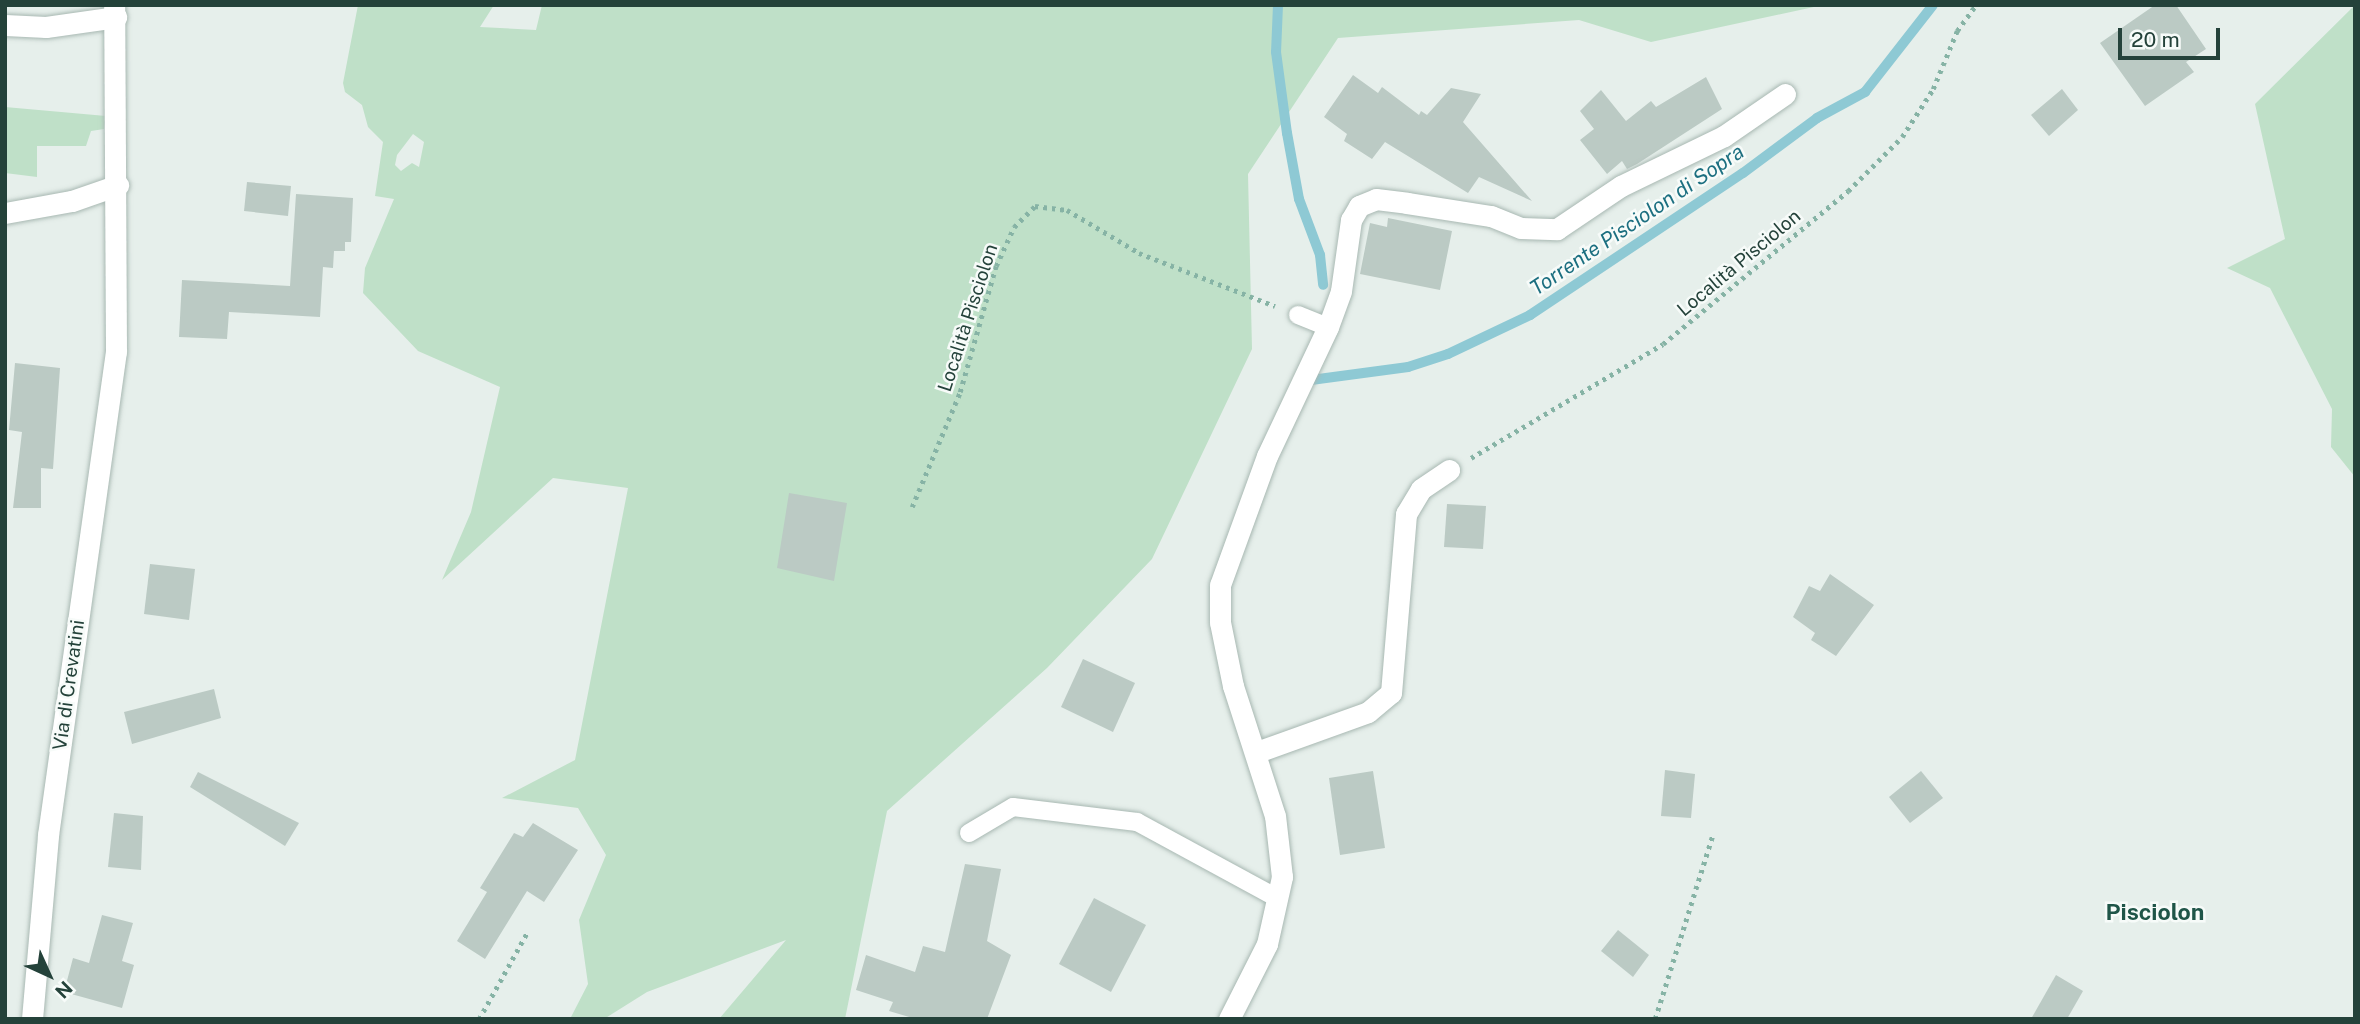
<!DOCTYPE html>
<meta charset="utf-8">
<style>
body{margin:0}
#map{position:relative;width:2360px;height:1024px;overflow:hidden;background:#e6efeb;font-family:"Public Sans",sans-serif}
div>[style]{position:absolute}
.green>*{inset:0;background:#bfe0c8}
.stream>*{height:10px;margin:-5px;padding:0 5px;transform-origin:5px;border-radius:5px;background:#8ec9d4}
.building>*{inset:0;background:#bbcac4}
.path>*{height:4.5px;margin-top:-2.25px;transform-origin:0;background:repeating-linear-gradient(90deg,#86b3a5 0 3.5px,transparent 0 8.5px)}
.roads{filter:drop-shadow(0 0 2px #a8b8b2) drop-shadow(0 0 2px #a8b8b2)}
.lane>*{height:18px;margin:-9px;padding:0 9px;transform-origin:9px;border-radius:9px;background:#fff}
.street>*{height:21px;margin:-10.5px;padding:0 10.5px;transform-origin:10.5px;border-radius:10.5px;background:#fff}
span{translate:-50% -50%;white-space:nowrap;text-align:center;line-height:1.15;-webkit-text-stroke:5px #f7fbf9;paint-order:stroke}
.street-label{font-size:19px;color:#24423a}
.water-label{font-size:21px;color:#1c6f80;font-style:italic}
.quarter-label{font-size:23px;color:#1f5548;font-weight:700}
.frame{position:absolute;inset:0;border:7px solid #24423a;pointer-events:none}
.north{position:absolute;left:14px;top:940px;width:70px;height:70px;-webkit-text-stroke:5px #f7fbf9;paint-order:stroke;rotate:135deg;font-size:19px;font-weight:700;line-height:28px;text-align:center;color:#24423a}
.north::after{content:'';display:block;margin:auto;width:24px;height:32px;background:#24423a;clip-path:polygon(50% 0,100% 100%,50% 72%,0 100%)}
.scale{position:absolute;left:2118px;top:28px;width:102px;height:32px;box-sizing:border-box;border:4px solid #24423a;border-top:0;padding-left:9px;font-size:21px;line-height:24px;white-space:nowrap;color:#24423a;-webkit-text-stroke:5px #f7fbf9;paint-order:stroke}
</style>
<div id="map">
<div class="green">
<div style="clip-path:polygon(evenodd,358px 5px,494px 5px,480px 27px,536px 30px,542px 5px,1823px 5px,1651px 42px,1579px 20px,1338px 38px,1248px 174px,1252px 349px,1152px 559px,1047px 668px,887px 811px,845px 1019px,719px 1019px,786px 940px,647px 992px,604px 1019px,570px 1019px,588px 984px,579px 920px,606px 855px,578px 808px,502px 798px,575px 760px,628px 488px,553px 478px,442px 580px,471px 512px,500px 387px,418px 351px,363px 293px,365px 268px,394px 199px,375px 196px,383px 142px,368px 127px,362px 105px,345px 92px,343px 83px,358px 5px,413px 134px,424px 142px,419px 167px,412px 163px,401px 171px,395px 165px,397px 155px,413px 134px)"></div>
<div style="clip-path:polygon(2355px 5px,2355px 477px,2331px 447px,2332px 409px,2270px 288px,2227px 268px,2285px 239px,2255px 104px)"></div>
<div style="clip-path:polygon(5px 107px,106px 116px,104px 129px,91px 131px,86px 146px,37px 146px,37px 177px,5px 173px)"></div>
</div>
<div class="stream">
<div style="left:1278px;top:5px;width:47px;rotate:92.4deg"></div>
<div style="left:1276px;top:52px;width:82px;rotate:82.3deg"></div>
<div style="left:1287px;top:133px;width:67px;rotate:79.7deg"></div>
<div style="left:1299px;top:199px;width:60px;rotate:69.4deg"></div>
<div style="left:1320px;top:255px;width:30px;rotate:84deg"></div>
<div style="left:1311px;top:380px;width:98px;rotate:-7.6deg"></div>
<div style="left:1408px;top:367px;width:42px;rotate:-18deg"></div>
<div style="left:1448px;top:354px;width:91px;rotate:-25.4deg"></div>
<div style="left:1530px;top:315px;width:256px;rotate:-33.7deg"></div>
<div style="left:1743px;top:173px;width:92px;rotate:-36.6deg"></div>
<div style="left:1817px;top:118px;width:55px;rotate:-28.4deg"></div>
<div style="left:1865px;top:92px;width:110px;rotate:-52deg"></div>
</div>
<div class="building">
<div style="clip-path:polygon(2155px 5px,2176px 5px,2206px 49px,2186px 62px,2194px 72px,2145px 106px,2100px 43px)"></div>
<div style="clip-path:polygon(1353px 75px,1378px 93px,1382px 87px,1419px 115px,1421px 111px,1427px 115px,1451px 88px,1481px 94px,1463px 122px,1532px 201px,1479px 177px,1468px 193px,1385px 142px,1372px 159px,1344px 141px,1347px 134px,1324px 117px)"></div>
<div style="clip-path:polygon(1706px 77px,1722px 109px,1637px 164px,1627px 169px,1622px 161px,1607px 174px,1580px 140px,1594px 129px,1580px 111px,1601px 90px,1626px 121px,1651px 101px,1656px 107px)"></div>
<div style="clip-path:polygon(2062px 89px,2078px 110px,2049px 136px,2031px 115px)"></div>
<div style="clip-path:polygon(247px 182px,291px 186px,288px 216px,244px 211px)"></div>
<div style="clip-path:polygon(296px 194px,353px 198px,351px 242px,345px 242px,345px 251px,334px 251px,333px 268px,323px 267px,320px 317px,229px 312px,227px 339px,179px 337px,182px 280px,290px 286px)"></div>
<div style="clip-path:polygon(1388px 218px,1452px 231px,1440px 290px,1360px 274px,1370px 223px,1387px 227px)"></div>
<div style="clip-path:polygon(15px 363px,60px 368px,53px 469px,41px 468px,41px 508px,13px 508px,22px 432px,9px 430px)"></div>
<div style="clip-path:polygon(789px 493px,847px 503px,834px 581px,777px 568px)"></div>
<div style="clip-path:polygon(1447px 504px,1486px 506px,1483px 549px,1444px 547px)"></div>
<div style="clip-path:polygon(150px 564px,195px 569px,189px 620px,144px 614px)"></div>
<div style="clip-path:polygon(1830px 574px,1874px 605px,1836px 656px,1811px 640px,1815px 633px,1793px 617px,1809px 586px,1820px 591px)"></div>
<div style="clip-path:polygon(1083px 659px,1135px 683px,1113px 732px,1061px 707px)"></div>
<div style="clip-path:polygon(214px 689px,221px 718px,132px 744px,124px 712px)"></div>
<div style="clip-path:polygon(1665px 770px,1695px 774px,1691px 818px,1661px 816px)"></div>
<div style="clip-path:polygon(1373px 771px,1385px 848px,1340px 855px,1329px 778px)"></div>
<div style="clip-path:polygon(1921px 771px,1943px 798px,1910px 823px,1889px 797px)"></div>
<div style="clip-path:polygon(198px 772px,299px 823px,285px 846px,190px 787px)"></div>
<div style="clip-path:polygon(114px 813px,143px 816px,141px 870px,108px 867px)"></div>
<div style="clip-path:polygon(533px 823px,578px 850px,544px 902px,527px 891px,485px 959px,457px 941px,487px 892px,480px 888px,514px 833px,523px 837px)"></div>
<div style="clip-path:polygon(965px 864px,1001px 869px,987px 941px,1011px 955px,987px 1019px,916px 1019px,889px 1011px,893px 1002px,856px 990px,866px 955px,915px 972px,923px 946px,945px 952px)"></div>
<div style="clip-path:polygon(1094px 898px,1146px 925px,1111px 992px,1059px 964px)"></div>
<div style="clip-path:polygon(102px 915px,133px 923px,122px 961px,134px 965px,122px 1008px,64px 992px,73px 958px,89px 963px)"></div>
<div style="clip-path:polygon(1618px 930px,1649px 955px,1633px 977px,1601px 951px)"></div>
<div style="clip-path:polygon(2056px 975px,2083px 991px,2067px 1019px,2031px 1019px)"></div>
</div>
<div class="path">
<div style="left:1471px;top:458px;width:223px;rotate:-30.7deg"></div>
<div style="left:1663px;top:344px;width:240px;rotate:-39.6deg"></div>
<div style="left:1848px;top:191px;width:76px;rotate:-45deg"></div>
<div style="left:1902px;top:137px;width:57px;rotate:-57.1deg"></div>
<div style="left:1933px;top:89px;width:63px;rotate:-67.5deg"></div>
<div style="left:1957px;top:31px;width:32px;rotate:-54deg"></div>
<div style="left:912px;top:507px;width:125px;rotate:-67.3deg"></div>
<div style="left:960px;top:392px;width:131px;rotate:-74.1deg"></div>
<div style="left:996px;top:266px;width:43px;rotate:-65.2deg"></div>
<div style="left:1014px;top:227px;width:30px;rotate:-45deg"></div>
<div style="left:1035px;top:206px;width:32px;rotate:7deg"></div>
<div style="left:1067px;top:210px;width:84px;rotate:30.8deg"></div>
<div style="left:1139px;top:253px;width:146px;rotate:21.3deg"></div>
<div style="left:479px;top:1019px;width:101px;rotate:-60.9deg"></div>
<div style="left:1655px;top:1019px;width:194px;rotate:-72.6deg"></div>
</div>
<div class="roads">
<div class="lane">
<div style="left:1298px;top:315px;width:32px;rotate:22deg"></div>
<div style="left:969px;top:833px;width:51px;rotate:-30.6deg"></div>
<div style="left:1013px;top:807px;width:125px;rotate:6.9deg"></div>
<div style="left:1137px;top:822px;width:159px;rotate:28.5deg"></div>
</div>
<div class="street">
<div style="left:5px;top:25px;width:41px;rotate:2.8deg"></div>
<div style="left:46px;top:27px;width:71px;rotate:-8.1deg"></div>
<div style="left:5px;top:213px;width:68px;rotate:-10.2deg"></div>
<div style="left:72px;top:201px;width:49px;rotate:-19.2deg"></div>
<div style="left:1257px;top:752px;width:118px;rotate:-19.8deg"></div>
<div style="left:1368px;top:712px;width:30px;rotate:-40deg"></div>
<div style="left:1391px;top:693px;width:180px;rotate:-85.2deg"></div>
<div style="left:1406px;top:514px;width:29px;rotate:-59deg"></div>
<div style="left:1421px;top:489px;width:34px;rotate:-34deg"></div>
<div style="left:32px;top:1019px;width:185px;rotate:-85deg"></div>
<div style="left:48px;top:835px;width:488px;rotate:-82deg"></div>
<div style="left:116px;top:352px;width:347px;rotate:-90.3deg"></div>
<div style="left:1229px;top:1019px;width:84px;rotate:-63.1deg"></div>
<div style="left:1267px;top:944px;width:69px;rotate:-77.4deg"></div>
<div style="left:1282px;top:877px;width:61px;rotate:-96.5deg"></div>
<div style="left:1275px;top:816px;width:137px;rotate:-107.9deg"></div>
<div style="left:1233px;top:686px;width:65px;rotate:-101.5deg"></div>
<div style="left:1220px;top:622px;width:37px;rotate:-90deg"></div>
<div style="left:1220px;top:585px;width:137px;rotate:-70deg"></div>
<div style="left:1267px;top:456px;width:143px;rotate:-64.7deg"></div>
<div style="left:1328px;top:327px;width:38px;rotate:-70deg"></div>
<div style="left:1341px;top:291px;width:72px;rotate:-82deg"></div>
<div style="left:1351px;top:220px;width:16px;rotate:-60deg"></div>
<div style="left:1359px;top:206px;width:18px;rotate:-22deg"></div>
<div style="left:1376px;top:199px;width:31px;rotate:7deg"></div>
<div style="left:1407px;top:203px;width:85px;rotate:8.8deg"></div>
<div style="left:1491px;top:216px;width:32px;rotate:22deg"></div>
<div style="left:1521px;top:228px;width:36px;rotate:2deg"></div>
<div style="left:1557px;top:229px;width:77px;rotate:-33.9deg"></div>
<div style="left:1621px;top:186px;width:114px;rotate:-25.9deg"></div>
<div style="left:1724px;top:136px;width:74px;rotate:-34.5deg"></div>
</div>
</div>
<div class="street-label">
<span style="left:1739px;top:263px;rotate:-40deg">Località Pisciolon</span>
<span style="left:968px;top:318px;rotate:-72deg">Località Pisciolon</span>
<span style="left:69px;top:685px;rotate:-82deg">Via di Crevatini</span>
</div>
<div class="water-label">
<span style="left:1637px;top:220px;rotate:-34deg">Torrente Pisciolon di Sopra</span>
</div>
<div class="quarter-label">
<span style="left:2155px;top:912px">Pisciolon</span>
</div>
<div class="frame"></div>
<div class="north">N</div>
<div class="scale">20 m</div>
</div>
